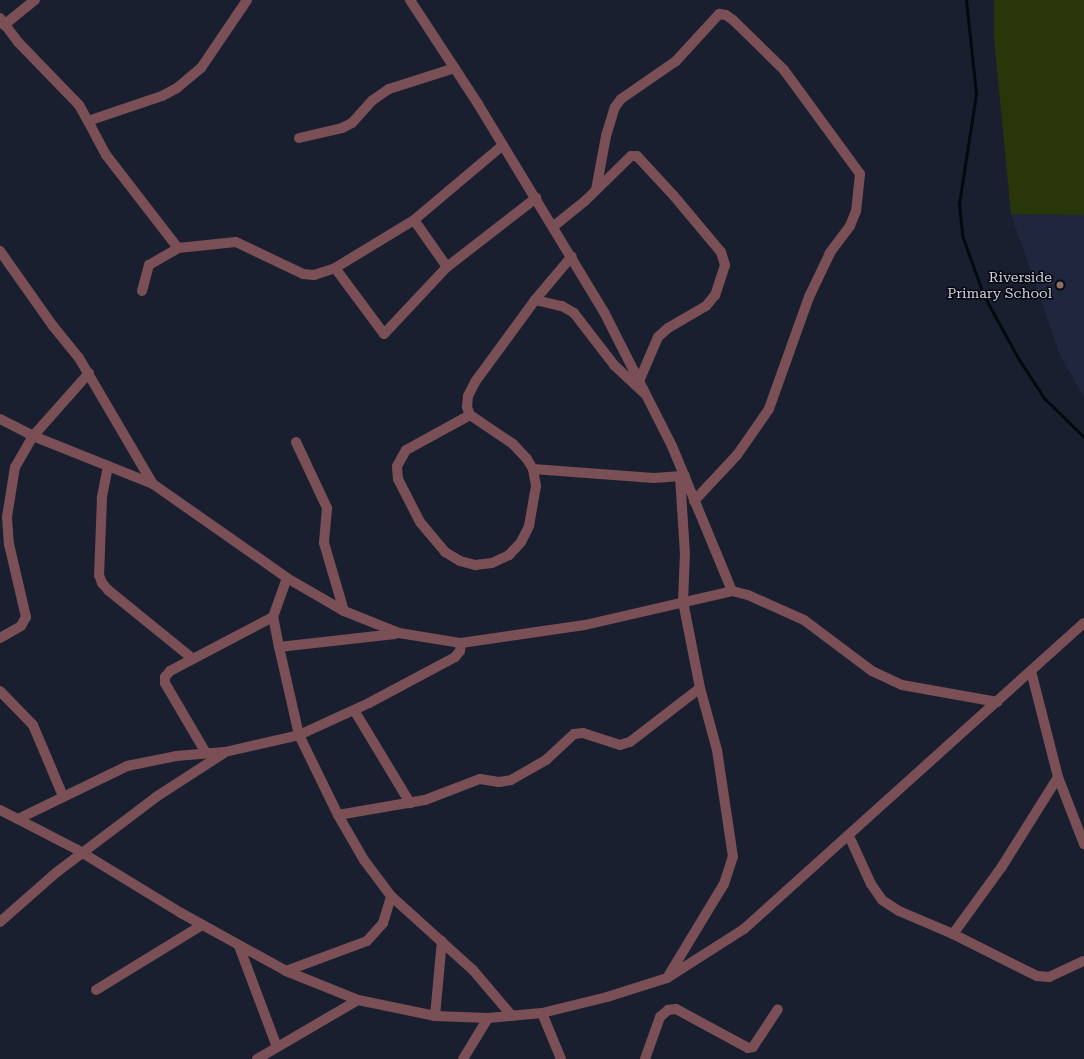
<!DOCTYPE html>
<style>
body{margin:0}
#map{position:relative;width:1084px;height:1059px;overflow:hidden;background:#1a1f30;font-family:"Roboto Serif",serif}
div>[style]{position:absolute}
.built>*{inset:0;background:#20263e}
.green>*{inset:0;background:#293609}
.stream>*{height:3px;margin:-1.5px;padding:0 1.5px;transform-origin:1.5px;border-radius:1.5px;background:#000b0f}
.minor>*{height:10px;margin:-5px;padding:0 5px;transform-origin:5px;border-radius:5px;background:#7a4f55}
.tertiary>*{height:10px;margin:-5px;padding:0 5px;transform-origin:5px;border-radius:5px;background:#7a4f55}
.dots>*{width:11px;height:11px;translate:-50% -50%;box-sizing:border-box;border:2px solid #070911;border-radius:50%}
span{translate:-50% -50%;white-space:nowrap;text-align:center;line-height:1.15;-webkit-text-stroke:3px #070911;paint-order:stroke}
.poi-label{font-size:14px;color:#cdd1dd}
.right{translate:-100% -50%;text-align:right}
</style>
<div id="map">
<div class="built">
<div style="clip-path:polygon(1011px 214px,1084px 215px,1084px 397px,1060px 355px)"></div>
</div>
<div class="green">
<div style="clip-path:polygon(994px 0,1084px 0,1084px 215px,1011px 214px,994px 38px)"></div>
</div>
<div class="stream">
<div style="left:966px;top:0;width:95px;rotate:83.9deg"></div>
<div style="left:976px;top:94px;width:111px;rotate:98.8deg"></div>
<div style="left:959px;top:204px;width:31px;rotate:84deg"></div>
<div style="left:962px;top:235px;width:63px;rotate:70.4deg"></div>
<div style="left:983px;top:294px;width:73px;rotate:61.3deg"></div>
<div style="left:1018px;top:358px;width:48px;rotate:57deg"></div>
<div style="left:1044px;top:398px;width:56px;rotate:44.3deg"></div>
</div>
<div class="minor">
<div style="left:410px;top:0;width:124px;rotate:56.8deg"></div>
<div style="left:478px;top:104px;width:243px;rotate:58.8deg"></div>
<div style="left:604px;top:312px;width:150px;rotate:63.1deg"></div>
<div style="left:672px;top:446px;width:157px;rotate:67.5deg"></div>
<div style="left:732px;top:591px;width:16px;rotate:14deg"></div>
<div style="left:748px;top:595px;width:61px;rotate:24.1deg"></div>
<div style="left:804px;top:620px;width:85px;rotate:36.9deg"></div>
<div style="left:872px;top:671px;width:33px;rotate:25deg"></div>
<div style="left:902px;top:685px;width:97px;rotate:10.1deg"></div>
<div style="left:0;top:18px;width:30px;rotate:53deg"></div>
<div style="left:18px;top:42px;width:88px;rotate:45.9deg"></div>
<div style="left:79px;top:105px;width:18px;rotate:61deg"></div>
<div style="left:4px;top:25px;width:40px;rotate:-39deg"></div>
<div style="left:299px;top:138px;width:44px;rotate:-13.1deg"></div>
<div style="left:342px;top:128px;width:11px;rotate:-27deg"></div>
<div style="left:352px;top:123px;width:31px;rotate:-48deg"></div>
<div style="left:373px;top:100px;width:19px;rotate:-35deg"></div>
<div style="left:389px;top:89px;width:69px;rotate:-17.7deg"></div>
<div style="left:596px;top:190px;width:55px;rotate:-79.5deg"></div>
<div style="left:606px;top:136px;width:30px;rotate:-73deg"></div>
<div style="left:615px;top:107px;width:10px;rotate:-53deg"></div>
<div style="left:621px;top:99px;width:67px;rotate:-34.6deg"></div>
<div style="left:676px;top:61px;width:64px;rotate:-47.5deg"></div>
<div style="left:719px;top:14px;width:7px;rotate:8deg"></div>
<div style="left:726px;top:15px;width:9px;rotate:36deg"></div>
<div style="left:733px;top:20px;width:71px;rotate:44.4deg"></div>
<div style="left:784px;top:70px;width:129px;rotate:53.8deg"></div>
<div style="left:860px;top:174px;width:37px;rotate:96deg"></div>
<div style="left:856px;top:211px;width:16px;rotate:112deg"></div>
<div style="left:850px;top:226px;width:34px;rotate:127deg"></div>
<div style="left:830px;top:253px;width:49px;rotate:115.5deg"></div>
<div style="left:809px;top:297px;width:119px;rotate:109.7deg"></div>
<div style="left:769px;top:409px;width:56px;rotate:124.8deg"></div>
<div style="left:737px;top:455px;width:63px;rotate:133.1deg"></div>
<div style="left:414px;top:220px;width:116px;rotate:-40.1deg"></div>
<div style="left:554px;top:226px;width:40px;rotate:-39deg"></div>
<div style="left:585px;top:201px;width:64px;rotate:-44.4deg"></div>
<div style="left:631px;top:156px;width:6px"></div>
<div style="left:637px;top:156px;width:54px;rotate:47.2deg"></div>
<div style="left:674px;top:196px;width:73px;rotate:50deg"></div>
<div style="left:721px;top:252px;width:14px;rotate:73deg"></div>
<div style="left:725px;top:265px;width:32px;rotate:108deg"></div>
<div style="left:715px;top:295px;width:14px;rotate:129deg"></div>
<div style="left:706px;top:306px;width:44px;rotate:149.9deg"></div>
<div style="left:668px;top:328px;width:13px;rotate:138deg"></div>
<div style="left:658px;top:337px;width:46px;rotate:113.2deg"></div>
<div style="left:178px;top:248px;width:118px;rotate:-127.7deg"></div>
<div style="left:106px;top:155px;width:38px;rotate:-118deg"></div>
<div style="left:88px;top:121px;width:78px;rotate:-18.7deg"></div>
<div style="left:162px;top:96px;width:17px;rotate:-28deg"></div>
<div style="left:177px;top:88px;width:31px;rotate:-40deg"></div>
<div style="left:201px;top:68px;width:82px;rotate:-55.9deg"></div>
<div style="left:0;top:251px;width:92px;rotate:54.8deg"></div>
<div style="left:53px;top:326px;width:41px;rotate:50.9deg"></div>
<div style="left:79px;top:358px;width:146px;rotate:59.6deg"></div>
<div style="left:153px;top:484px;width:164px;rotate:35deg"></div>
<div style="left:287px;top:578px;width:66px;rotate:30.1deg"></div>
<div style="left:344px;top:611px;width:59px;rotate:21.8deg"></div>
<div style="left:399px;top:633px;width:63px;rotate:9.2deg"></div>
<div style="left:461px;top:643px;width:125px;rotate:-8.3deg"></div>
<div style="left:585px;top:625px;width:151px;rotate:-13deg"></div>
<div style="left:335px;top:268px;width:92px;rotate:-31.3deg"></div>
<div style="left:414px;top:220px;width:57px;rotate:54.9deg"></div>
<div style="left:142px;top:291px;width:27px;rotate:-75deg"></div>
<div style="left:149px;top:265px;width:34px;rotate:-30deg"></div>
<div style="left:178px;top:248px;width:58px;rotate:-5.9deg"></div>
<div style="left:236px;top:242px;width:74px;rotate:25.5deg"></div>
<div style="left:303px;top:274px;width:11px;rotate:5deg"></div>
<div style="left:314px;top:275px;width:22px;rotate:-18deg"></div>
<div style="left:335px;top:268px;width:82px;rotate:53.4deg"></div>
<div style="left:384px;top:334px;width:92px;rotate:-46.8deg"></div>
<div style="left:447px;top:267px;width:113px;rotate:-37.8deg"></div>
<div style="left:535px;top:300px;width:28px;rotate:13deg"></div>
<div style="left:562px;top:306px;width:14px;rotate:30deg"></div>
<div style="left:574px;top:313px;width:66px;rotate:52.4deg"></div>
<div style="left:614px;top:365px;width:42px;rotate:43.1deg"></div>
<div style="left:89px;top:373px;width:84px;rotate:131.6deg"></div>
<div style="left:33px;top:436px;width:129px;rotate:21.8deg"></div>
<div style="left:470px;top:415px;width:73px;rotate:151.3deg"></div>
<div style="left:406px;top:450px;width:18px;rotate:119deg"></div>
<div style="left:397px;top:466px;width:13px;rotate:86deg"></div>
<div style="left:398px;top:479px;width:48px;rotate:62.9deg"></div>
<div style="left:420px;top:522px;width:39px;rotate:50deg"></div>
<div style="left:445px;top:552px;width:17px;rotate:31deg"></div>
<div style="left:460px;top:561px;width:16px;rotate:15deg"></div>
<div style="left:475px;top:565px;width:17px;rotate:-7deg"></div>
<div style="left:492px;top:563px;width:19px;rotate:-25deg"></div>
<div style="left:509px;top:555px;width:18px;rotate:-47deg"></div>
<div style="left:521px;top:542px;width:18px;rotate:-63deg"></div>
<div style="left:529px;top:526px;width:41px;rotate:-80.1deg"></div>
<div style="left:536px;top:486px;width:17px;rotate:-100deg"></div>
<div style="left:533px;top:469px;width:12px;rotate:-121deg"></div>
<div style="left:527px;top:459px;width:21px;rotate:-133deg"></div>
<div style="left:513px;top:444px;width:52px;rotate:-146deg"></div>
<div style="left:470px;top:415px;width:9px;rotate:-111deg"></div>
<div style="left:467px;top:407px;width:11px;rotate:-85deg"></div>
<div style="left:468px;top:396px;width:16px;rotate:-63deg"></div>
<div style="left:475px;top:382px;width:102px;rotate:-53.8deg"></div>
<div style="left:535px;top:300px;width:57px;rotate:-49.9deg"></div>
<div style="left:0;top:419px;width:37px;rotate:27deg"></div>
<div style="left:33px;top:436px;width:36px;rotate:120deg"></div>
<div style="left:15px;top:467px;width:51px;rotate:99.1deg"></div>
<div style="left:7px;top:517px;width:27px;rotate:86deg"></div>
<div style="left:9px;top:544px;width:75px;rotate:76.9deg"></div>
<div style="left:26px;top:617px;width:10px;rotate:119deg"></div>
<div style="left:21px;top:626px;width:24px;rotate:150deg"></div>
<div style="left:296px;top:442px;width:73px;rotate:64.8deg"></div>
<div style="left:327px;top:508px;width:35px;rotate:95deg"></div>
<div style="left:324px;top:543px;width:71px;rotate:73.6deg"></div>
<div style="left:108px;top:466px;width:33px;rotate:101deg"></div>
<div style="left:102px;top:498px;width:77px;rotate:92.2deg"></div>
<div style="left:99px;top:575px;width:9px;rotate:69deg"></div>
<div style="left:102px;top:583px;width:9px;rotate:49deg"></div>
<div style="left:108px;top:590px;width:109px;rotate:39.1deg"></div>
<div style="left:533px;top:469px;width:121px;rotate:4.3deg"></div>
<div style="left:654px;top:478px;width:31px;rotate:-4deg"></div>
<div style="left:395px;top:634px;width:117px;rotate:173.6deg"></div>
<div style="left:279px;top:647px;width:90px;rotate:77.2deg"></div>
<div style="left:299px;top:735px;width:89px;rotate:64deg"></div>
<div style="left:338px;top:815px;width:52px;rotate:60deg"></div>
<div style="left:364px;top:860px;width:45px;rotate:53.1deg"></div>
<div style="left:391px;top:896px;width:110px;rotate:42.1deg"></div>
<div style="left:473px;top:970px;width:60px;rotate:49.7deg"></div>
<div style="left:279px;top:647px;width:31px;rotate:-101deg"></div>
<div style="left:273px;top:617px;width:41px;rotate:-70.3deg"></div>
<div style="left:1031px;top:671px;width:109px;rotate:75.7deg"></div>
<div style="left:1058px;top:777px;width:72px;rotate:68.8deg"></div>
<div style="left:0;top:691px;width:47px;rotate:45.9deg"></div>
<div style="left:33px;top:725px;width:77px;rotate:67.1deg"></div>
<div style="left:354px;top:710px;width:109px;rotate:58.9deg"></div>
<div style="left:206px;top:753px;width:81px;rotate:-120.4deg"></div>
<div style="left:165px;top:683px;width:6px;rotate:-90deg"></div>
<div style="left:165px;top:677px;width:8px;rotate:-50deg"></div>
<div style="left:170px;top:671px;width:116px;rotate:-27.7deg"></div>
<div style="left:338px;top:815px;width:88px;rotate:-9.8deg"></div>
<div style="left:425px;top:800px;width:59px;rotate:-20.9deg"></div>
<div style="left:480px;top:779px;width:19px;rotate:9deg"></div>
<div style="left:499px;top:782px;width:12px;rotate:-9deg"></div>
<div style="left:511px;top:780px;width:40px;rotate:-29.7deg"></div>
<div style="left:546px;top:760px;width:38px;rotate:-43deg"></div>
<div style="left:574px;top:734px;width:9px;rotate:-6deg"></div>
<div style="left:583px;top:733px;width:39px;rotate:18deg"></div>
<div style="left:620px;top:745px;width:10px;rotate:-17deg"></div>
<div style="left:630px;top:742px;width:88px;rotate:-37.6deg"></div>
<div style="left:700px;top:688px;width:89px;rotate:-101.1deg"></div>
<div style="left:683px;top:601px;width:47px;rotate:-87.6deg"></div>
<div style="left:685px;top:554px;width:77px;rotate:-93.7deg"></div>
<div style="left:18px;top:819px;width:121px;rotate:-25.9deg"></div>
<div style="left:127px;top:766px;width:50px;rotate:-11.5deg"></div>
<div style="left:176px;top:756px;width:49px;rotate:-4.7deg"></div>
<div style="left:225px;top:752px;width:76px;rotate:-12.9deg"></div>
<div style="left:299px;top:735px;width:77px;rotate:-24.6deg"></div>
<div style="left:369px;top:703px;width:98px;rotate:-28.1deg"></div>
<div style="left:455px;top:657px;width:8px;rotate:-50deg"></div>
<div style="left:460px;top:651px;width:8px;rotate:-83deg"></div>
<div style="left:849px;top:836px;width:53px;rotate:65.4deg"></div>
<div style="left:871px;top:884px;width:19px;rotate:55deg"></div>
<div style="left:882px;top:900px;width:20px;rotate:33deg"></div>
<div style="left:899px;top:911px;width:59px;rotate:23.1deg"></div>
<div style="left:953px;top:934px;width:94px;rotate:26.6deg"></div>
<div style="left:1037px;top:976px;width:12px;rotate:5deg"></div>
<div style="left:1049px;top:977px;width:38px;rotate:-25deg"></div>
<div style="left:0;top:922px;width:76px;rotate:-41.3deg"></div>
<div style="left:57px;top:872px;width:124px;rotate:-37.1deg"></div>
<div style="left:156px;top:797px;width:81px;rotate:-32.9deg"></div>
<div style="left:953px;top:934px;width:82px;rotate:-54deg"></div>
<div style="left:1001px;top:868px;width:107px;rotate:-57.9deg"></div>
<div style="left:239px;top:946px;width:108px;rotate:69.4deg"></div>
<div style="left:286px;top:971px;width:86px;rotate:-20.3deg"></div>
<div style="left:367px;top:941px;width:24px;rotate:-48deg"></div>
<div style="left:383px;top:923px;width:28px;rotate:-73deg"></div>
<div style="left:667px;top:978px;width:110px;rotate:-58.8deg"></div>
<div style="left:724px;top:884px;width:28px;rotate:-72deg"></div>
<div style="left:733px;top:857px;width:108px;rotate:-98.5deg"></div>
<div style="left:717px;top:750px;width:64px;rotate:-105.3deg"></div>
<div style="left:96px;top:990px;width:124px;rotate:-31.5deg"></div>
<div style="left:542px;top:1013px;width:50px;rotate:67.6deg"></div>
<div style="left:435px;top:1016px;width:75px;rotate:-84.7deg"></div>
<div style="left:257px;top:1059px;width:117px;rotate:-30.3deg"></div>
<div style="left:463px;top:1059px;width:48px;rotate:-58.6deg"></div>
<div style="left:645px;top:1059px;width:45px;rotate:-70.3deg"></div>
<div style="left:660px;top:1017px;width:11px;rotate:-41deg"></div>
<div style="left:668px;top:1010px;width:8px;rotate:-7deg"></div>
<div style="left:676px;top:1009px;width:82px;rotate:28.4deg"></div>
<div style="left:748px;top:1048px;width:5px;rotate:-11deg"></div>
<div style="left:753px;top:1047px;width:45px;rotate:-56.7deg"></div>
</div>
<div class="tertiary">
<div style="left:0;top:810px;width:85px;rotate:27.2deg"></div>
<div style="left:76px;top:849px;width:123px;rotate:31.4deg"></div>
<div style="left:181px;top:913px;width:120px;rotate:28.9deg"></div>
<div style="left:286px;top:971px;width:78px;rotate:21.9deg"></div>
<div style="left:358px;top:1000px;width:79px;rotate:11.7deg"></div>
<div style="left:435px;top:1016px;width:53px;rotate:2.2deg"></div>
<div style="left:488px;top:1018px;width:54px;rotate:-5.3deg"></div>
<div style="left:542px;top:1013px;width:67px;rotate:-13.8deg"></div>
<div style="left:607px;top:997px;width:63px;rotate:-17.6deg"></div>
<div style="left:667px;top:978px;width:91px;rotate:-32.5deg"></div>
<div style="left:744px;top:929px;width:457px;rotate:-42deg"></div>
</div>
<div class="dots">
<div style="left:1060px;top:285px;background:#8d6e63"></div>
</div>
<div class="poi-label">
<span class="right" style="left:1052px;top:285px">Riverside<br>Primary School</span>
</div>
</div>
